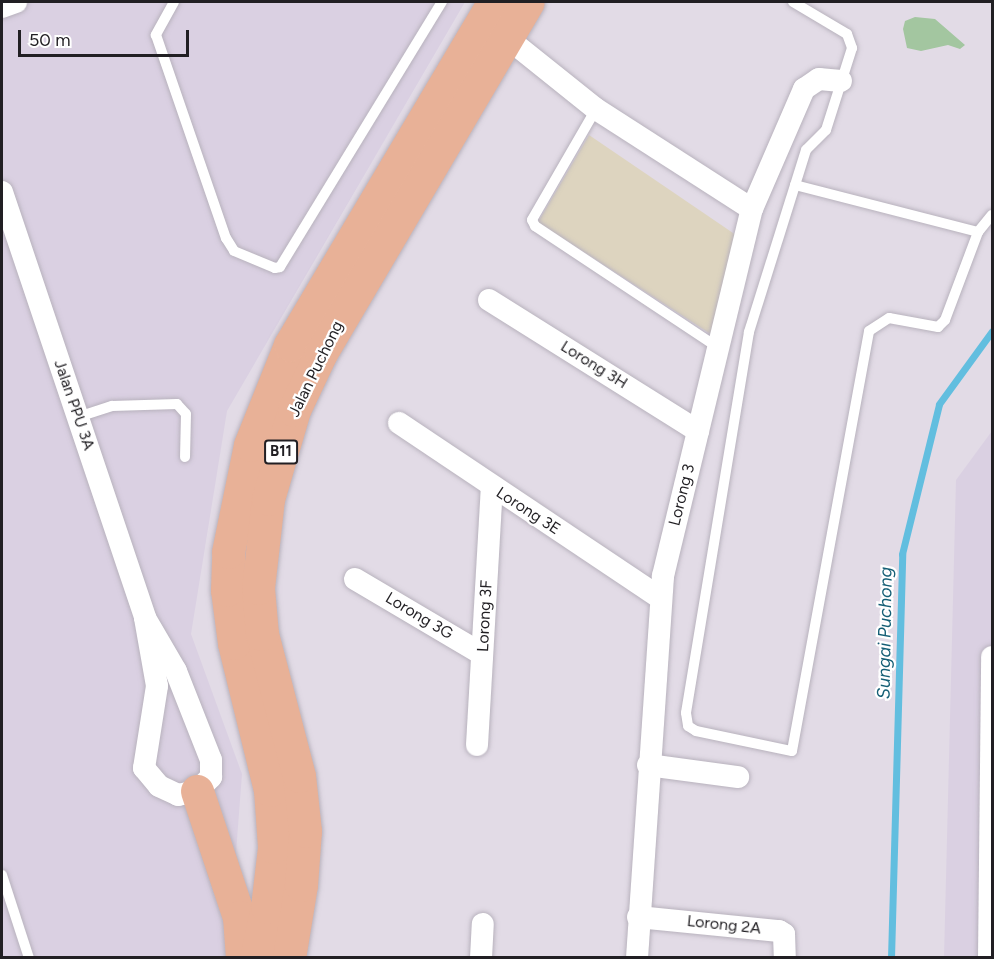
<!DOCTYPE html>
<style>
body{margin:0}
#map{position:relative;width:994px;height:959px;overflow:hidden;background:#e2dbe6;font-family:Figtree,sans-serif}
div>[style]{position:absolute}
.commercial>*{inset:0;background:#ddd4bf}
.built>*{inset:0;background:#dad0e2}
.green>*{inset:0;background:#a3c6a0}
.stream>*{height:7px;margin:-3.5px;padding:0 3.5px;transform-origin:3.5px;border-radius:3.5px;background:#62bedf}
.roads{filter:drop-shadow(0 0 2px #b8b2bd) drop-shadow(0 0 2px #b8b2bd)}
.service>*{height:10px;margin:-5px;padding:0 5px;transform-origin:5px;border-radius:5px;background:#fff}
.minor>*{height:22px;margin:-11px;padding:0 11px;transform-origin:11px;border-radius:11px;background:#fff}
.primary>*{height:33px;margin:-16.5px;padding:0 16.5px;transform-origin:16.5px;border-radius:16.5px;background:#e8b197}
span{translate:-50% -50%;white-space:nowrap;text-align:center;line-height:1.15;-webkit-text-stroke:4.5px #fff;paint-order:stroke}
.shield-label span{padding:2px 4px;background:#fff;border:2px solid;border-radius:4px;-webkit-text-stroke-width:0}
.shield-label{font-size:15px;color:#211f23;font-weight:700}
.street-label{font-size:16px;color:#211f23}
.water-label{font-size:18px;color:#145e75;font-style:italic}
.frame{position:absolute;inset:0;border:3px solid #211f23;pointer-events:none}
.scale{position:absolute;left:18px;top:30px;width:171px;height:27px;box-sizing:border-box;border:3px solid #211f23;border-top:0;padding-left:8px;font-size:18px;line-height:21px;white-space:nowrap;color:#211f23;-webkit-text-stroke:4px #fff;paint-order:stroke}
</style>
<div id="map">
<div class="commercial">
<div style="clip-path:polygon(589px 135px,736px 235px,712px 335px,538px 222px)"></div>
</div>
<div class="built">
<div style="clip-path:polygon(2px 2px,465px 2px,227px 411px,191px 634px,242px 774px,228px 957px,2px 958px)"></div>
<div style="clip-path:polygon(992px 431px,992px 957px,944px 958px,956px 480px)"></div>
</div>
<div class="green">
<div style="clip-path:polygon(915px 17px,935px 19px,965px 45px,960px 49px,948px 45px,921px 51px,907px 48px,903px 29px,905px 21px)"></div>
</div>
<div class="stream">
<div style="left:891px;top:958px;width:404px;rotate:-88.4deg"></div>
<div style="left:902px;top:554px;width:154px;rotate:-76.1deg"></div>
<div style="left:939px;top:404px;width:90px;rotate:-54deg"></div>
</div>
<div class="roads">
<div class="service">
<div style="left:174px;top:2px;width:38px;rotate:119deg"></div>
<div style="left:156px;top:35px;width:215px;rotate:71deg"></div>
<div style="left:226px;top:238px;width:15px;rotate:58deg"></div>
<div style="left:234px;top:251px;width:44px;rotate:22.5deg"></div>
<div style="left:275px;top:268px;width:5px;rotate:-11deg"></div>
<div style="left:280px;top:267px;width:311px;rotate:-58.6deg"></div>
<div style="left:793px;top:2px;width:63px;rotate:30.7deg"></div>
<div style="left:847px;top:34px;width:15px;rotate:70deg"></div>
<div style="left:852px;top:48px;width:86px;rotate:107.6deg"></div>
<div style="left:826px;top:130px;width:28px;rotate:135deg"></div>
<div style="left:806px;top:150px;width:191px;rotate:107.4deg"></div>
<div style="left:749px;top:332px;width:386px;rotate:99.4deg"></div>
<div style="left:686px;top:713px;width:13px;rotate:81deg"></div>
<div style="left:688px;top:726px;width:9px;rotate:32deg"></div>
<div style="left:696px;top:731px;width:98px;rotate:11.8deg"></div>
<div style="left:792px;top:751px;width:427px;rotate:-79.6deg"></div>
<div style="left:869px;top:331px;width:24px;rotate:-33deg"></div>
<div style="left:889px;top:318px;width:50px;rotate:10.4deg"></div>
<div style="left:938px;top:327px;width:10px;rotate:-45deg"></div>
<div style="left:945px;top:320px;width:94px;rotate:-69.4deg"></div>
<div style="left:978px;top:232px;width:22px;rotate:-51deg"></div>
<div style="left:596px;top:109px;width:128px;rotate:120deg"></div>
<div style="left:532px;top:220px;width:7px;rotate:63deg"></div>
<div style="left:535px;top:226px;width:219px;rotate:33.6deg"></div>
<div style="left:795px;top:185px;width:189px;rotate:14.4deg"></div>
<div style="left:78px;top:417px;width:36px;rotate:-18deg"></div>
<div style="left:112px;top:406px;width:65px;rotate:-1.8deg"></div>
<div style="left:177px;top:404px;width:13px;rotate:48deg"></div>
<div style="left:186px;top:414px;width:43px;rotate:91.3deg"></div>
<div style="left:2px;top:875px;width:87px;rotate:72deg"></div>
</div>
<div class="minor">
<div style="left:2px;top:7px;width:15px;rotate:-20deg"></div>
<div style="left:506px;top:37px;width:115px;rotate:38.7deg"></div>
<div style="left:596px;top:109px;width:185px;rotate:32.7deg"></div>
<div style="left:2px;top:192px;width:449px;rotate:71.4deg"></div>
<div style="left:145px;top:618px;width:69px;rotate:80deg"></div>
<div style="left:157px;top:686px;width:83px;rotate:99deg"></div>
<div style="left:144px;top:768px;width:23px;rotate:50deg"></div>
<div style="left:159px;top:786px;width:21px;rotate:25deg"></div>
<div style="left:178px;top:795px;width:19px;rotate:-12deg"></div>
<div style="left:197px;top:791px;width:20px;rotate:-45deg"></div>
<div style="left:211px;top:777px;width:17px;rotate:-90deg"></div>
<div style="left:211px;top:760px;width:96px;rotate:-111.5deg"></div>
<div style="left:176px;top:671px;width:61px;rotate:-120.3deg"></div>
<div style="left:489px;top:300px;width:247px;rotate:32.1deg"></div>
<div style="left:399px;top:423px;width:313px;rotate:33.8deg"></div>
<div style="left:355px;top:579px;width:147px;rotate:30.6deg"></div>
<div style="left:477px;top:745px;width:257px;rotate:-86.7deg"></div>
<div style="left:648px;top:765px;width:91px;rotate:7.6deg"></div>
<div style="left:638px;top:917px;width:142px;rotate:5.7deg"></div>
<div style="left:779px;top:931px;width:6px;rotate:31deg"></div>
<div style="left:784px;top:934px;width:24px;rotate:88deg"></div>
<div style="left:481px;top:958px;width:34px;rotate:-87deg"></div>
<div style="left:637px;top:958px;width:383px;rotate:-86.1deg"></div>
<div style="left:663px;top:576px;width:378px;rotate:-76.4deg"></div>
<div style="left:752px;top:209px;width:131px;rotate:-66.6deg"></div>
<div style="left:804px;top:89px;width:18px;rotate:-34deg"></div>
<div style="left:819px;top:79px;width:22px;rotate:5deg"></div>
<div style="left:989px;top:958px;width:301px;rotate:-89.4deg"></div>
</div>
<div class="primary">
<div style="left:197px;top:791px;width:133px;rotate:71.6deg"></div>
<div style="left:239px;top:917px;width:41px;rotate:85.8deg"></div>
<div style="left:256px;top:958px;width:52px;rotate:-77.8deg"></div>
<div style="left:267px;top:907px;width:60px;rotate:-83.3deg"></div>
<div style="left:274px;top:847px;width:57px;rotate:-94deg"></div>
<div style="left:270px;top:790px;width:151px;rotate:-103.8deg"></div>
<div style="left:234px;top:643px;width:53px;rotate:-97.5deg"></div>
<div style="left:227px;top:590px;width:38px;rotate:-88deg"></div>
<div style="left:228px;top:552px;width:109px;rotate:-78.4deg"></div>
<div style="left:250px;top:445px;width:108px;rotate:-68.2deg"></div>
<div style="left:290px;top:345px;width:399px;rotate:-59.3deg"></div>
<div style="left:289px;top:958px;width:74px;rotate:-80.7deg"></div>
<div style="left:301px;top:885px;width:54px;rotate:-85.8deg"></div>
<div style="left:305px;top:831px;width:55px;rotate:-96.2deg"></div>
<div style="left:299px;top:776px;width:147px;rotate:-104.6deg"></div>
<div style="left:262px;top:634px;width:46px;rotate:-95deg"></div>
<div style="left:258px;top:588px;width:90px;rotate:-83.6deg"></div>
<div style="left:268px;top:499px;width:93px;rotate:-73.7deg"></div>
<div style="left:294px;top:410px;width:63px;rotate:-64.7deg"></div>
<div style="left:321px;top:353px;width:407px;rotate:-59.5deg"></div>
</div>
</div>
<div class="shield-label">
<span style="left:281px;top:452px">B11</span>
</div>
<div class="street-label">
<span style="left:594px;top:365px;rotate:32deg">Lorong 3H</span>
<span style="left:316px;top:369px;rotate:-64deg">Jalan Puchong</span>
<span style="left:74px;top:405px;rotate:71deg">Jalan PPU 3A</span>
<span style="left:682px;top:495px;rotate:-76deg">Lorong 3</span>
<span style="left:528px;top:511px;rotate:33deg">Lorong 3E</span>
<span style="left:419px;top:616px;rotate:31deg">Lorong 3G</span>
<span style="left:485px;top:616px;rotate:-87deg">Lorong 3F</span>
<span style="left:724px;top:925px;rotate:6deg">Lorong 2A</span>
</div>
<div class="water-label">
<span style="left:885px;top:633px;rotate:-89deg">Sungai Puchong</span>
</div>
<div class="frame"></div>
<div class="scale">50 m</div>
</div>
